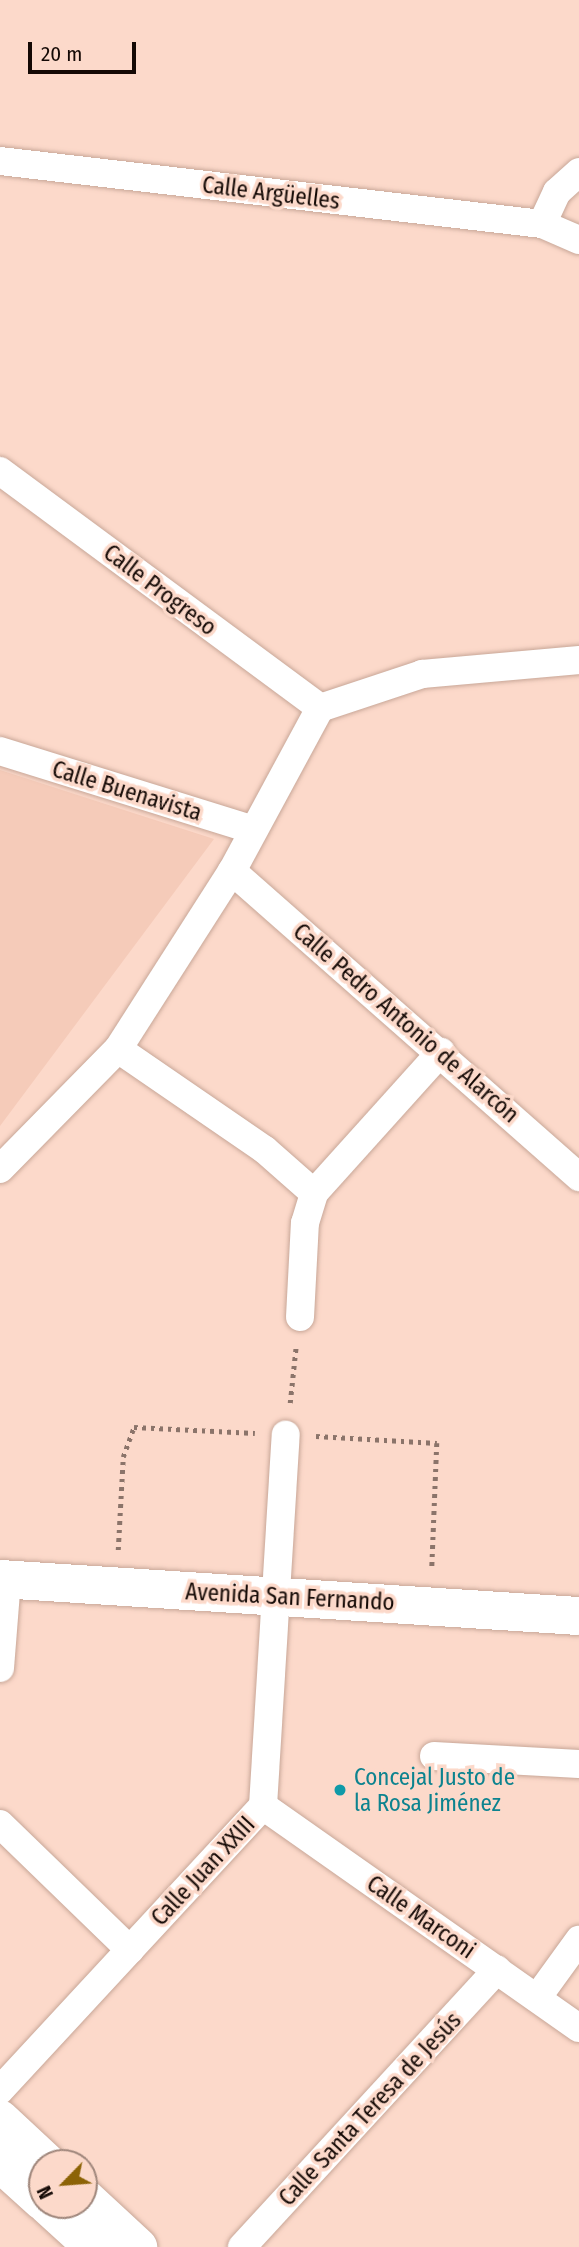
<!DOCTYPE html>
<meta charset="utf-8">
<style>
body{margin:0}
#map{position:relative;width:579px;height:2247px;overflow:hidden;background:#fcd9ca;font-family:"Fira Sans Condensed",sans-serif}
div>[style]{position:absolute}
.built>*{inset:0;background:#f5cbb9}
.path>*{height:4.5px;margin-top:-2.25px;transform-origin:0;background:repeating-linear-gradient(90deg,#8b746a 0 3.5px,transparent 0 8.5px)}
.roads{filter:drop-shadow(0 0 2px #c8a798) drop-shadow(0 0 2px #c8a798)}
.street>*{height:28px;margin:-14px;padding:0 14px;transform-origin:14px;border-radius:14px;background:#fff}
.secondary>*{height:38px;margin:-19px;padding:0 19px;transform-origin:19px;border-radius:19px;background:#fff}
.dots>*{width:19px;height:19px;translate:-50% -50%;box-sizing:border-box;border:4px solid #fcd9ca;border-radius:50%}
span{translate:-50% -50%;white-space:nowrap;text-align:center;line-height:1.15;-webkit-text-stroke:7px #fcd9ca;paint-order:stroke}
.street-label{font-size:23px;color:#140905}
.culture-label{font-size:23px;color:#0d838f}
.left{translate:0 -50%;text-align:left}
.north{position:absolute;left:28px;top:2149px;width:70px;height:70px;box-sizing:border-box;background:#fcd9ca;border:2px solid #9f867b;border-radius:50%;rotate:245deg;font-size:19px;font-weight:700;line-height:28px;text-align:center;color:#140905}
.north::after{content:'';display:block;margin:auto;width:24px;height:32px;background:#8c6306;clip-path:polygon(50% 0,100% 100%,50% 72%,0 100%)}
.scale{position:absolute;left:28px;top:42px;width:108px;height:32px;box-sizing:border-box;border:4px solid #140905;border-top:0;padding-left:9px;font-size:21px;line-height:24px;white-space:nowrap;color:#140905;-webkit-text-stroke:5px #fcd9ca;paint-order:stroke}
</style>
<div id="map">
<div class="built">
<div style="clip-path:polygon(0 770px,214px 839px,0 1126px)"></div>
</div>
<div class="path">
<div style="left:290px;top:1403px;width:57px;rotate:-84deg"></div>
<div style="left:316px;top:1436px;width:121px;rotate:3.3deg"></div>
<div style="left:437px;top:1443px;width:126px;rotate:92.3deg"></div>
<div style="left:118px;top:1550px;width:93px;rotate:-86.9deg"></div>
<div style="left:123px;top:1457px;width:32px;rotate:-70deg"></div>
<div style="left:134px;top:1427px;width:121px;rotate:2.8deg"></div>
</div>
<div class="roads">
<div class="street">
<div style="left:0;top:161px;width:546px;rotate:6.63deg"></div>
<div style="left:542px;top:224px;width:40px;rotate:23.4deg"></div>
<div style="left:542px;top:224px;width:35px;rotate:-65deg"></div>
<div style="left:557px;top:192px;width:30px;rotate:-42deg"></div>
<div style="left:0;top:471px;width:398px;rotate:36.5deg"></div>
<div style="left:320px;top:708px;width:108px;rotate:-18.4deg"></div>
<div style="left:422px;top:674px;width:158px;rotate:-5.1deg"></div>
<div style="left:0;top:751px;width:265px;rotate:17.3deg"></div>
<div style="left:232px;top:871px;width:463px;rotate:41.4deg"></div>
<div style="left:118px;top:1049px;width:178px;rotate:34.5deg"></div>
<div style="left:265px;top:1150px;width:65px;rotate:41.3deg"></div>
<div style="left:0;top:1169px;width:168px;rotate:-45.5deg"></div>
<div style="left:118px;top:1049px;width:211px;rotate:-57.4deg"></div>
<div style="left:232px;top:871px;width:185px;rotate:-61.6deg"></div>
<div style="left:300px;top:1317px;width:94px;rotate:-87deg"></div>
<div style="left:305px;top:1223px;width:31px;rotate:-73deg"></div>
<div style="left:314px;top:1193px;width:190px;rotate:-48deg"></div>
<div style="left:0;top:1668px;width:89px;rotate:-85.5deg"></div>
<div style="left:434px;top:1756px;width:145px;rotate:3.2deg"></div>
<div style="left:263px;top:1806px;width:386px;rotate:35.1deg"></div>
<div style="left:0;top:1824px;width:181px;rotate:44.1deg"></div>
<div style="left:537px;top:1998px;width:72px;rotate:-54.1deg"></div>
<div style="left:0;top:2090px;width:387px;rotate:-47.2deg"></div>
<div style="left:263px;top:1806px;width:372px;rotate:-86.5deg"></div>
<div style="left:242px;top:2247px;width:377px;rotate:-47.4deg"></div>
</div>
<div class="secondary">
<div style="left:0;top:1579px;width:580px;rotate:3.66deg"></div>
<div style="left:0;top:2119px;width:64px;rotate:43.1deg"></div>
<div style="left:0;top:2163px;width:57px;rotate:42.1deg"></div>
<div style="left:84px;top:2197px;width:74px;rotate:42.8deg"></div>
<div style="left:47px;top:2205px;width:62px;rotate:42.4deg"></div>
</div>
</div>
<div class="dots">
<div style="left:340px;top:1790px;background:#0f9aa8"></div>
</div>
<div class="street-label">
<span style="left:271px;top:193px;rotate:7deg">Calle Argüelles</span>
<span style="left:160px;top:590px;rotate:37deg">Calle Progreso</span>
<span style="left:127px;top:791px;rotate:17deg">Calle Buenavista</span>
<span style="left:406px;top:1023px;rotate:41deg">Calle Pedro Antonio de Alarcón</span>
<span style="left:290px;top:1597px;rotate:3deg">Avenida San Fernando</span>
<span style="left:203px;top:1871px;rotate:-47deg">Calle Juan XXIII</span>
<span style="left:421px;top:1917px;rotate:35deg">Calle Marconi</span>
<span style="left:370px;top:2109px;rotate:-47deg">Calle Santa Teresa de Jesús</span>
</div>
<div class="culture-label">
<span class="left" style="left:354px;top:1790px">Concejal Justo de<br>la Rosa Jiménez</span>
</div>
<div class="north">N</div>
<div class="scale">20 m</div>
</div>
